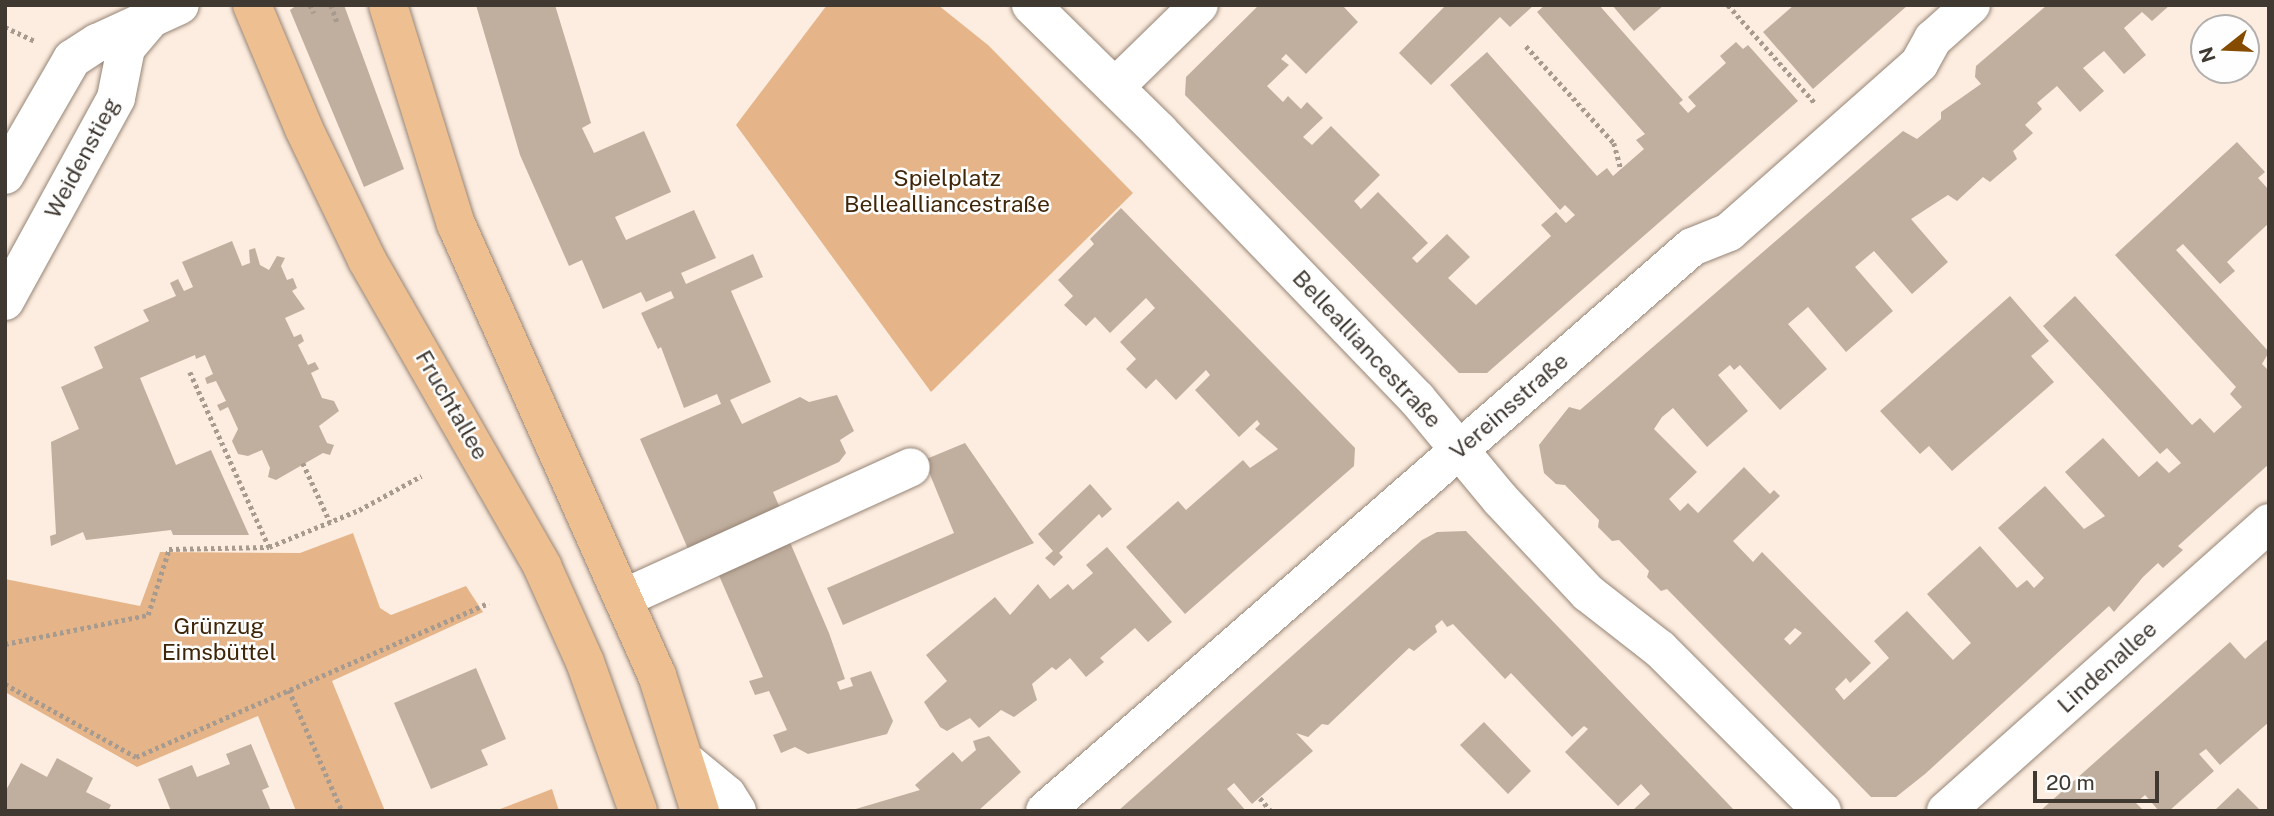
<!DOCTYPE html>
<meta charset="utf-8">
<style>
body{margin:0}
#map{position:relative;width:2274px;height:816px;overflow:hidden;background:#fdede0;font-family:"Public Sans",sans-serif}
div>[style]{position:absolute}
.green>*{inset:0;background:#e5b589}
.building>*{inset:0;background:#c0ae9e}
.path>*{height:4.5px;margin-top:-2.25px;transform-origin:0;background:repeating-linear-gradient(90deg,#a79b90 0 3.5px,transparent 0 7px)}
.roads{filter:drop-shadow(0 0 2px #968576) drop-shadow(0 0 2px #968576)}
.minor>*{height:38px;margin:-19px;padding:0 19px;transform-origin:19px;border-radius:19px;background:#fff}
.major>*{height:38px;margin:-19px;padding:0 19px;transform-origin:19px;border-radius:19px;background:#eebf91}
span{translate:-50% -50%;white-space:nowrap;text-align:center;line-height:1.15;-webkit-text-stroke:5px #fefefe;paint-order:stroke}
.street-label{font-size:23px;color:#403932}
.park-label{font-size:23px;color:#402609}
.frame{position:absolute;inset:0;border:7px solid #403932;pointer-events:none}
.north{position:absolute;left:2190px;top:14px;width:70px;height:70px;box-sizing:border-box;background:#fefefe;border:2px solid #b2afac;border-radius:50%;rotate:252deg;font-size:19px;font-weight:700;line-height:28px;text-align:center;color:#403932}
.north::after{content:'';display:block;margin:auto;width:24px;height:32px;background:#854c00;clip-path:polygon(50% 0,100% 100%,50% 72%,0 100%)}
.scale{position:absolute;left:2033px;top:771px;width:126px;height:32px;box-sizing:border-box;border:4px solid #403932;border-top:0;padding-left:9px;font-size:21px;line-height:24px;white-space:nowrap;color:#403932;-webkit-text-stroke:5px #fefefe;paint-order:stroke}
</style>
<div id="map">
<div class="green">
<div style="clip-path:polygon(827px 5px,938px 5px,988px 45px,1133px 193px,931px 392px,736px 125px)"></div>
<div style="clip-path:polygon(353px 533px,380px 608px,391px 615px,466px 586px,483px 612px,332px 681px,385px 811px,296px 811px,258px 716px,137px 767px,5px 692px,5px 579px,140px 606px,160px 552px,300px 553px)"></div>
<div style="clip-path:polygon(552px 789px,559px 811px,495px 811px)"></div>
</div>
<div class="building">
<div style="clip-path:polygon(297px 5px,344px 5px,404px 169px,364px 187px,292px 15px,290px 10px)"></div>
<div style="clip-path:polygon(476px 5px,555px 5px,591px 123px,582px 128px,594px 153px,644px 131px,671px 192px,615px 217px,626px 240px,694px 210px,716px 258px,681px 273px,686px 284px,753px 254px,763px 277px,731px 291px,771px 382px,730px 400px,742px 424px,800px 397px,809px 402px,837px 395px,854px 431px,840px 440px,846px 453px,839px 462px,773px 492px,783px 515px,692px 558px,640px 439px,721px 404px,717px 394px,684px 408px,661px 347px,658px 349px,641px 313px,674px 298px,671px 291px,646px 302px,641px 292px,603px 309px,582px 260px,569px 266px,520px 155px)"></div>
<div style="clip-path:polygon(1259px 5px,1342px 5px,1358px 22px,1306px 74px,1286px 54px,1281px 59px,1289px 65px,1267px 86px,1283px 102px,1288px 96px,1301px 109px,1307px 102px,1323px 118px,1303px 137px,1312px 145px,1331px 126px,1380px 175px,1354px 201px,1361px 209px,1378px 192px,1428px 243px,1412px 258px,1417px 263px,1447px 234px,1470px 257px,1448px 278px,1476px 305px,1551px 236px,1541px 225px,1556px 212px,1566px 223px,1575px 215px,1565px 205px,1560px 210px,1450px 85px,1487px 52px,1597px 176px,1607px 168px,1613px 176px,1644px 149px,1636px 140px,1645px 134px,1537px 12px,1545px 5px,1599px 5px,1683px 100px,1679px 103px,1688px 113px,1696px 106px,1688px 97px,1726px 63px,1720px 56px,1736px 42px,1743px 49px,1748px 45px,1798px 101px,1487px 373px,1459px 373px,1185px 95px,1186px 77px)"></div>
<div style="clip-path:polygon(1446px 5px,1534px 5px,1510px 27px,1500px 17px,1431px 85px,1399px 53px)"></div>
<div style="clip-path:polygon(1612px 5px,1664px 5px,1634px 31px)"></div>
<div style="clip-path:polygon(1794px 5px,1908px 5px,1813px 89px,1763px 32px)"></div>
<div style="clip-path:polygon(evenodd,2047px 5px,2170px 5px,2152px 21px,2142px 12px,2124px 28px,2146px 55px,2124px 74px,2104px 51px,2083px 68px,2104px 91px,2080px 112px,2057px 86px,2037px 103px,2042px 109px,2025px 125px,2033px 133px,2013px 151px,2017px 159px,1990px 182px,1983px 177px,1957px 201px,1948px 195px,1911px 219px,1948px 262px,1912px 294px,1874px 251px,1855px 267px,1893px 311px,1846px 352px,1808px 307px,1788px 324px,1827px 369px,1780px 410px,1740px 365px,1734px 370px,1730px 365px,1718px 375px,1748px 411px,1707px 447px,1673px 408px,1662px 417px,1654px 429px,1697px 472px,1669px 499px,1680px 511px,1688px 503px,1698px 513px,1744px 467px,1770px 494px,1774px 490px,1780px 496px,1733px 541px,1753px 562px,1762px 552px,1871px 663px,1850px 683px,1846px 678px,1835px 689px,1844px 700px,1889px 658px,1874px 641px,1907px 611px,1953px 660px,1971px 643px,1927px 594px,1980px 546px,2017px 588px,2027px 580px,2034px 588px,2044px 578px,1998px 528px,2045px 486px,2084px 529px,2105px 516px,2065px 472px,2103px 438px,2139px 477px,2157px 461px,2169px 473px,2181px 463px,2167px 448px,2160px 454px,2043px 326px,2075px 296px,2192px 425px,2200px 418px,2214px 433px,2242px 407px,2230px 394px,2236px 387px,2115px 255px,2237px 142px,2265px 172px,2258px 178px,2269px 190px,2269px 223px,2227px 262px,2235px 271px,2220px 284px,2183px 244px,2176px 250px,2269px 352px,2262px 364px,2269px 371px,2269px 464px,2178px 546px,2183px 550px,2163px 568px,2158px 563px,2143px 577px,2114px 612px,2109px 606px,1925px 774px,1896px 797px,1871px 797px,1667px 589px,1661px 591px,1647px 577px,1649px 571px,1619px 540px,1612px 541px,1598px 527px,1599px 520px,1565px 485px,1556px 484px,1544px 473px,1539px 445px,1569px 407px,1580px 410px,1903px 131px,1917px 139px,1941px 119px,1941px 112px,1981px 84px,1975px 77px,1976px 66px,2047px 5px,1795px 628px,1802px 633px,1790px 645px,1784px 639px,1795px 628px)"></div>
<div style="clip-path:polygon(1121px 208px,1355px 448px,1354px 466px,1185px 614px,1126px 547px,1178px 501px,1186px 510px,1243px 460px,1250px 468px,1278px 449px,1255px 429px,1260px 424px,1257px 420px,1239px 437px,1195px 390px,1210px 375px,1206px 370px,1176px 400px,1156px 379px,1146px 389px,1126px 369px,1136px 359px,1120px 342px,1155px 308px,1146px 298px,1110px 333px,1095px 317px,1086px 326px,1064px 305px,1073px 296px,1058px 280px,1094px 244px,1090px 239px)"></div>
<div style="clip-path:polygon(232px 241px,242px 266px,250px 263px,249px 250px,255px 248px,260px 265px,269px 270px,277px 256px,285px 258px,281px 266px,287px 280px,293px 278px,297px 288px,292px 291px,305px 309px,285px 318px,294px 337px,301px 334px,304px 341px,298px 345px,308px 365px,315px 362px,319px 369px,311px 373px,322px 398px,334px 401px,339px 411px,319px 426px,327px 443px,334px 445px,330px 455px,323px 453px,276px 480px,268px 477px,270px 468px,262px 450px,248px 456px,238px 454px,232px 441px,238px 429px,228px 407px,220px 411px,217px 405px,226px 401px,216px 381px,207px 384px,205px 378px,213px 374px,205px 355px,196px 359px,195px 355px,140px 378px,176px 465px,211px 450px,249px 535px,173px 535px,171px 530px,86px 540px,83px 532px,51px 546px,50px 536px,56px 534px,51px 442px,79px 429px,61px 387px,103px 368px,94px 347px,149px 321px,143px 310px,176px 296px,170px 283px,178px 279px,184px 291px,193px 287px,182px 262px)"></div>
<div style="clip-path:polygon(2010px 296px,2049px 341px,2031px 356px,2054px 382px,1952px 471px,1929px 446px,1920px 454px,1880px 411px)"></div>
<div style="clip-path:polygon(965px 443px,1034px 543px,843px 625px,827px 588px,954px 533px,924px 460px)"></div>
<div style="clip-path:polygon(1090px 484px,1112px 509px,1102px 518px,1099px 514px,1059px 553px,1063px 557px,1054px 566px,1045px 558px,1053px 551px,1038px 534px)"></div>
<div style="clip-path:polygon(1466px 531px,1735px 811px,1632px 811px,1650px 794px,1641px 784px,1618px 806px,1565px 752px,1588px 729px,1584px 726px,1572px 737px,1511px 673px,1505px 679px,1453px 624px,1447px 627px,1442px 620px,1435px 626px,1437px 632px,1414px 651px,1409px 648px,1328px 725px,1322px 724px,1308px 737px,1296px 733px,1313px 751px,1252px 804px,1234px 783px,1227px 789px,1246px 811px,1118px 811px,1422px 540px,1437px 532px)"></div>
<div style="clip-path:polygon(786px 533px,829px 633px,845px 679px,837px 682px,840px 690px,853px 686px,850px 678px,871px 671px,893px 721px,887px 734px,808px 754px,795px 747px,781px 753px,773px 735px,787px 730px,769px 691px,755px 695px,749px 681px,763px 677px,714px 564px)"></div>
<div style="clip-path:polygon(1107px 547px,1172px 622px,1148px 642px,1135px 628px,1100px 658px,1104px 662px,1086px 677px,1070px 658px,1056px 670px,1052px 667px,1032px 684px,1037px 700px,1014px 717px,1001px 710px,979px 728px,970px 718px,947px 731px,940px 727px,924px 702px,947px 681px,926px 655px,995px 597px,1010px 615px,1038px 584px,1050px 599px,1068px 584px,1073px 590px,1093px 573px,1086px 565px)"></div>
<div style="clip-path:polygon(2269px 638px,2269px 722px,2220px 765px,2206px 749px,2199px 754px,2214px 771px,2169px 811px,2159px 811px,2145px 795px,2136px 803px,2144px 811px,2040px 811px,2230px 642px,2245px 659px)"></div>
<div style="clip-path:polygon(476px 668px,506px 739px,481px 750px,488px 765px,431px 789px,394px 703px)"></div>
<div style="clip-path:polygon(1484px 722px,1531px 771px,1508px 794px,1460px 745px)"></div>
<div style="clip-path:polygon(989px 736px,1021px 772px,978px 811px,849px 811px,920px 790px,915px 785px,953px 752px,962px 762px,976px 750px,973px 741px)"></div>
<div style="clip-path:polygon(251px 744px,269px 787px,262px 790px,271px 811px,171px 811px,158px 779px,192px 765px,197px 777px,230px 764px,226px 754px)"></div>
<div style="clip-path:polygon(57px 758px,93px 778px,86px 792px,111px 805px,108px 811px,5px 811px,5px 792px,21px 763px,47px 777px)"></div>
<div style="clip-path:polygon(2238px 788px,2261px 811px,2214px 811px)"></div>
</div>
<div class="path">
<div style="left:310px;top:5px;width:9px;rotate:63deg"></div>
<div style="left:331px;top:5px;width:20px;rotate:70deg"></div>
<div style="left:1728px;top:5px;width:131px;rotate:48.4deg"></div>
<div style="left:5px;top:27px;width:33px;rotate:25deg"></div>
<div style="left:1526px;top:46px;width:131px;rotate:47.8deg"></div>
<div style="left:1614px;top:143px;width:28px;rotate:75deg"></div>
<div style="left:190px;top:372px;width:192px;rotate:65.7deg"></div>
<div style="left:303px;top:463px;width:65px;rotate:65.4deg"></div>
<div style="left:5px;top:644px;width:146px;rotate:-11.5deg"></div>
<div style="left:148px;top:615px;width:69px;rotate:-72.3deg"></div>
<div style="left:169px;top:549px;width:100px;rotate:-1.1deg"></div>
<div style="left:269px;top:547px;width:97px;rotate:-22.3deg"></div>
<div style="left:359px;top:510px;width:71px;rotate:-28.7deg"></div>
<div style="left:5px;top:684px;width:150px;rotate:29.1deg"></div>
<div style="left:136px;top:757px;width:385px;rotate:-23.6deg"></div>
<div style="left:289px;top:690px;width:132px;rotate:66.3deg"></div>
<div style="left:1260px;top:798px;width:17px;rotate:50deg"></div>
<div style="left:569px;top:811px;width:1px"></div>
</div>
<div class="roads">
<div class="minor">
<div style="left:1031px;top:5px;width:180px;rotate:44.5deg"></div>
<div style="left:1159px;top:131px;width:372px;rotate:46.1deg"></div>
<div style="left:1417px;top:399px;width:130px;rotate:50.3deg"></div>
<div style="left:1500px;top:499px;width:129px;rotate:46.9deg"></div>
<div style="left:1588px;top:593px;width:91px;rotate:37.9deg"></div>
<div style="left:1660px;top:649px;width:229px;rotate:45deg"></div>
<div style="left:1115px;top:87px;width:117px;rotate:-44.3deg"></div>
<div style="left:5px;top:175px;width:134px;rotate:-60deg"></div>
<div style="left:72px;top:59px;width:30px;rotate:-33deg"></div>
<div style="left:97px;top:43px;width:91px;rotate:-24.6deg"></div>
<div style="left:5px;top:301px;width:231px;rotate:-61.3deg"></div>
<div style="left:116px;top:98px;width:51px;rotate:-78.7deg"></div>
<div style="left:126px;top:48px;width:42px;rotate:-49.8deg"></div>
<div style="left:624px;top:598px;width:315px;rotate:-24.5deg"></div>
<div style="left:688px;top:763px;width:50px;rotate:39.4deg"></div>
<div style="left:727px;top:795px;width:19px;rotate:58deg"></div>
<div style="left:1045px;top:811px;width:858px;rotate:-41.08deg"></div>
<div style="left:1692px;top:247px;width:40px;rotate:-22deg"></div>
<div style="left:1729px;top:232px;width:254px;rotate:-41.5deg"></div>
<div style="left:1919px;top:64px;width:29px;rotate:-61deg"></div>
<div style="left:1933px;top:39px;width:51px;rotate:-41.8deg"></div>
<div style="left:1946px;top:811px;width:433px;rotate:-41.7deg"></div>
</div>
<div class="major">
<div style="left:252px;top:5px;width:134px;rotate:67.2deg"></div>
<div style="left:304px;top:129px;width:145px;rotate:64.3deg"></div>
<div style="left:367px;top:260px;width:353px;rotate:60.2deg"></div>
<div style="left:542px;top:566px;width:105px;rotate:65.9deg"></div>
<div style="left:585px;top:662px;width:158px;rotate:70.4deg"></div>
<div style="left:388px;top:5px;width:229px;rotate:72.8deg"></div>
<div style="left:456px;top:224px;width:494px;rotate:66deg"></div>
<div style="left:657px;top:675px;width:143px;rotate:72.5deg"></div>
</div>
</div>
<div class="street-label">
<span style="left:82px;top:158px;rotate:-62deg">Weidenstieg</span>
<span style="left:1367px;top:349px;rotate:47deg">Bellealliancestraße</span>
<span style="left:452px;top:405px;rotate:60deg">Fruchtallee</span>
<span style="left:1509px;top:406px;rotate:-41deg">Vereinsstraße</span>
<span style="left:2107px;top:667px;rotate:-42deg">Lindenallee</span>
</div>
<div class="park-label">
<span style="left:947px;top:191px">Spielplatz<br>Bellealliancestraße</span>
<span style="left:219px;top:639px">Grünzug<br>Eimsbüttel</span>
</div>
<div class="frame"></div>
<div class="north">N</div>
<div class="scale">20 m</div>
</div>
